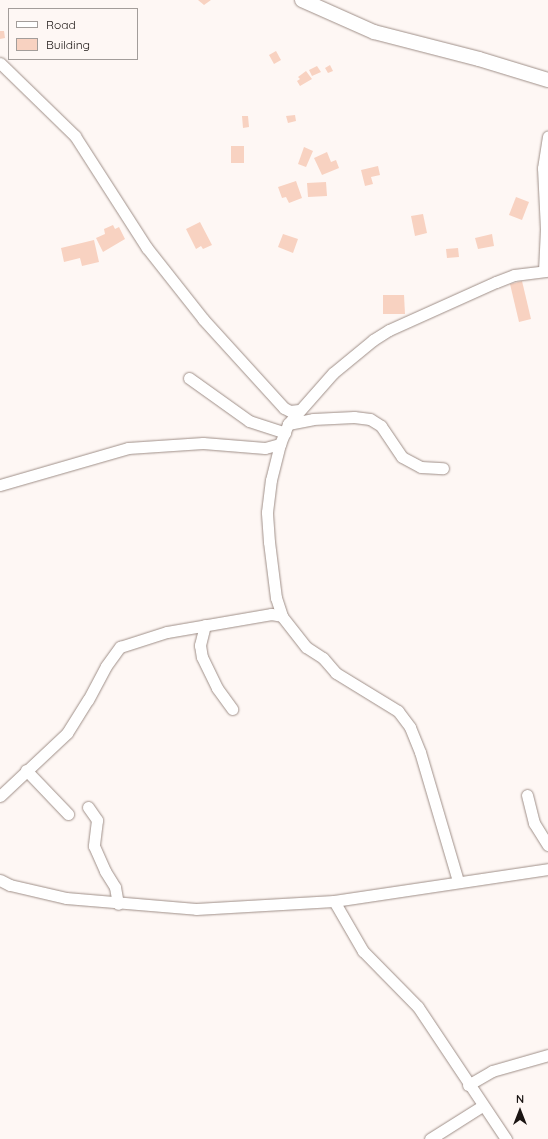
<!DOCTYPE html>
<style>
body{margin:0}
#map{position:relative;width:548px;height:1139px;overflow:hidden;background:#fef7f4;font-family:Quicksand,sans-serif}
div>[style]{position:absolute}
.building>*{inset:0;background:#f8d2c1}
.roads{filter:drop-shadow(0 0 1px #9f8f88) drop-shadow(0 0 1px #9f8f88)}
.minor>*{height:11px;margin:-5.5px;padding:0 5.5px;transform-origin:5.5px;border-radius:5.5px;background:#fff}
.major>*{height:14px;margin:-7px;padding:0 7px;transform-origin:7px;border-radius:7px;background:#fff}
span{translate:-50% -50%;white-space:nowrap;text-align:center;line-height:1.15;-webkit-text-stroke:3px #fef7f4;paint-order:stroke}
.legend{position:absolute;left:8px;top:8px;width:130px;height:52px;box-sizing:border-box;background:#fef7f4;border:1px solid #a39d9a;margin:0;padding:5px 7px;list-style:none;font-size:12px;color:#1b1513}
.legend li{display:flex;align-items:center;gap:8px;height:20px}
.legend b{width:20px;border:1px solid #a39d9a}
.north{position:absolute;left:500px;top:1091px;width:40px;height:40px;-webkit-text-stroke:3px #fef7f4;paint-order:stroke;rotate:0deg;font-size:11px;font-weight:700;line-height:16px;text-align:center;color:#1b1513}
.north::after{content:'';display:block;margin:auto;width:14px;height:18px;background:#1b1513;clip-path:polygon(50% 0,100% 100%,50% 72%,0 100%)}
</style>
<div id="map">
<div class="building">
<div style="clip-path:polygon(198px 0,211px 0,204px 5px)"></div>
<div style="clip-path:polygon(0 31px,4px 31px,5px 38px,0 39px)"></div>
<div style="clip-path:polygon(276px 51px,281px 60px,274px 64px,269px 55px)"></div>
<div style="clip-path:polygon(330px 65px,333px 71px,328px 73px,325px 68px)"></div>
<div style="clip-path:polygon(317px 66px,321px 72px,312px 76px,309px 70px)"></div>
<div style="clip-path:polygon(306px 71px,312px 79px,300px 86px,297px 81px,300px 79px,298px 77px)"></div>
<div style="clip-path:polygon(295px 115px,296px 121px,288px 123px,286px 116px)"></div>
<div style="clip-path:polygon(242px 116px,248px 116px,249px 127px,243px 128px)"></div>
<div style="clip-path:polygon(231px 146px,244px 146px,244px 163px,231px 163px)"></div>
<div style="clip-path:polygon(304px 147px,313px 151px,306px 167px,298px 164px)"></div>
<div style="clip-path:polygon(327px 152px,331px 162px,336px 160px,339px 168px,322px 175px,314px 158px)"></div>
<div style="clip-path:polygon(378px 166px,380px 175px,371px 177px,373px 184px,365px 186px,361px 170px)"></div>
<div style="clip-path:polygon(296px 181px,302px 198px,289px 203px,286px 197px,282px 198px,278px 187px)"></div>
<div style="clip-path:polygon(326px 182px,327px 196px,308px 197px,307px 183px)"></div>
<div style="clip-path:polygon(516px 197px,529px 202px,522px 220px,509px 215px)"></div>
<div style="clip-path:polygon(423px 214px,427px 233px,415px 236px,411px 216px)"></div>
<div style="clip-path:polygon(200px 222px,212px 245px,203px 249px,201px 246px,196px 249px,186px 229px)"></div>
<div style="clip-path:polygon(113px 225px,115px 229px,119px 227px,125px 239px,103px 252px,96px 238px,105px 234px,104px 229px)"></div>
<div style="clip-path:polygon(283px 234px,298px 239px,293px 253px,278px 247px)"></div>
<div style="clip-path:polygon(492px 234px,494px 246px,478px 249px,475px 238px)"></div>
<div style="clip-path:polygon(94px 240px,99px 262px,82px 266px,80px 258px,64px 262px,61px 248px)"></div>
<div style="clip-path:polygon(458px 248px,459px 257px,447px 258px,446px 249px)"></div>
<div style="clip-path:polygon(522px 281px,531px 319px,519px 322px,510px 284px)"></div>
<div style="clip-path:polygon(383px 295px,404px 295px,405px 314px,383px 314px)"></div>
</div>
<div class="roads">
<div class="minor">
<div style="left:0;top:63px;width:105px;rotate:44.2deg"></div>
<div style="left:75px;top:136px;width:133px;rotate:57.3deg"></div>
<div style="left:147px;top:248px;width:90px;rotate:51.7deg"></div>
<div style="left:203px;top:319px;width:120px;rotate:47.7deg"></div>
<div style="left:284px;top:408px;width:7px;rotate:27deg"></div>
<div style="left:290px;top:411px;width:9px;rotate:-6deg"></div>
<div style="left:544px;top:271px;width:42px;rotate:-87.3deg"></div>
<div style="left:546px;top:229px;width:61px;rotate:-92.8deg"></div>
<div style="left:543px;top:168px;width:32px;rotate:-81deg"></div>
<div style="left:189px;top:378px;width:74px;rotate:35.6deg"></div>
<div style="left:249px;top:421px;width:38px;rotate:18deg"></div>
<div style="left:288px;top:424px;width:25px;rotate:-11deg"></div>
<div style="left:313px;top:419px;width:41px;rotate:-2.8deg"></div>
<div style="left:354px;top:417px;width:16px;rotate:7deg"></div>
<div style="left:370px;top:419px;width:13px;rotate:32deg"></div>
<div style="left:381px;top:426px;width:37px;rotate:56deg"></div>
<div style="left:402px;top:457px;width:21px;rotate:28deg"></div>
<div style="left:421px;top:467px;width:22px;rotate:3deg"></div>
<div style="left:0;top:485px;width:133px;rotate:-16.1deg"></div>
<div style="left:128px;top:448px;width:75px;rotate:-3.8deg"></div>
<div style="left:203px;top:443px;width:62px;rotate:4.6deg"></div>
<div style="left:265px;top:448px;width:16px;rotate:-15deg"></div>
<div style="left:205px;top:625px;width:21px;rotate:104deg"></div>
<div style="left:200px;top:645px;width:12px;rotate:81deg"></div>
<div style="left:202px;top:657px;width:34px;rotate:64deg"></div>
<div style="left:217px;top:688px;width:26px;rotate:54deg"></div>
<div style="left:26px;top:770px;width:61px;rotate:46.3deg"></div>
<div style="left:527px;top:795px;width:29px;rotate:76deg"></div>
<div style="left:534px;top:823px;width:26px;rotate:58deg"></div>
<div style="left:0;top:796px;width:92px;rotate:-43.2deg"></div>
<div style="left:67px;top:733px;width:39px;rotate:-58deg"></div>
<div style="left:88px;top:700px;width:38px;rotate:-62deg"></div>
<div style="left:106px;top:666px;width:24px;rotate:-54deg"></div>
<div style="left:120px;top:647px;width:49px;rotate:-17.7deg"></div>
<div style="left:167px;top:632px;width:106px;rotate:-9.8deg"></div>
<div style="left:271px;top:614px;width:11px;rotate:10deg"></div>
<div style="left:88px;top:807px;width:16px;rotate:55deg"></div>
<div style="left:97px;top:820px;width:26px;rotate:97deg"></div>
<div style="left:94px;top:846px;width:27px;rotate:66deg"></div>
<div style="left:105px;top:871px;width:19px;rotate:58deg"></div>
<div style="left:115px;top:887px;width:17px;rotate:80deg"></div>
<div style="left:0;top:880px;width:11px;rotate:27deg"></div>
<div style="left:10px;top:885px;width:57px;rotate:13.1deg"></div>
<div style="left:66px;top:898px;width:130px;rotate:4.8deg"></div>
<div style="left:196px;top:909px;width:138px;rotate:-3.3deg"></div>
<div style="left:334px;top:901px;width:216px;rotate:-8.5deg"></div>
<div style="left:458px;top:881px;width:134px;rotate:-106.4deg"></div>
<div style="left:420px;top:752px;width:27px;rotate:-112deg"></div>
<div style="left:410px;top:727px;width:20px;rotate:-127deg"></div>
<div style="left:398px;top:711px;width:73px;rotate:-148.5deg"></div>
<div style="left:336px;top:673px;width:20px;rotate:-131deg"></div>
<div style="left:323px;top:658px;width:20px;rotate:-147deg"></div>
<div style="left:306px;top:647px;width:39px;rotate:-128deg"></div>
<div style="left:282px;top:616px;width:19px;rotate:-108deg"></div>
<div style="left:276px;top:598px;width:56px;rotate:-97.1deg"></div>
<div style="left:269px;top:542px;width:30px;rotate:-94deg"></div>
<div style="left:267px;top:512px;width:32px;rotate:-83deg"></div>
<div style="left:271px;top:480px;width:37px;rotate:-76deg"></div>
<div style="left:280px;top:444px;width:22px;rotate:-68deg"></div>
<div style="left:288px;top:424px;width:68px;rotate:-48.6deg"></div>
<div style="left:333px;top:373px;width:52px;rotate:-39.5deg"></div>
<div style="left:373px;top:340px;width:19px;rotate:-32deg"></div>
<div style="left:389px;top:330px;width:117px;rotate:-24.2deg"></div>
<div style="left:496px;top:282px;width:19px;rotate:-21deg"></div>
<div style="left:514px;top:275px;width:34px;rotate:-7deg"></div>
<div style="left:334px;top:901px;width:58px;rotate:59.9deg"></div>
<div style="left:363px;top:951px;width:78px;rotate:45.5deg"></div>
<div style="left:418px;top:1007px;width:159px;rotate:56.3deg"></div>
<div style="left:468px;top:1085px;width:28px;rotate:-30deg"></div>
<div style="left:492px;top:1071px;width:58px;rotate:-15.9deg"></div>
<div style="left:430px;top:1139px;width:62px;rotate:-32.4deg"></div>
</div>
<div class="major">
<div style="left:302px;top:0;width:79px;rotate:24deg"></div>
<div style="left:374px;top:32px;width:108px;rotate:14.4deg"></div>
<div style="left:479px;top:59px;width:72px;rotate:16.9deg"></div>
</div>
</div>
<ul class="legend">
<li><b style="height:5px;background:#fff"></b>Road</li>
<li><b style="height:11px;background:#f8d2c1"></b>Building</li>
</ul>
<div class="north">N</div>
</div>
